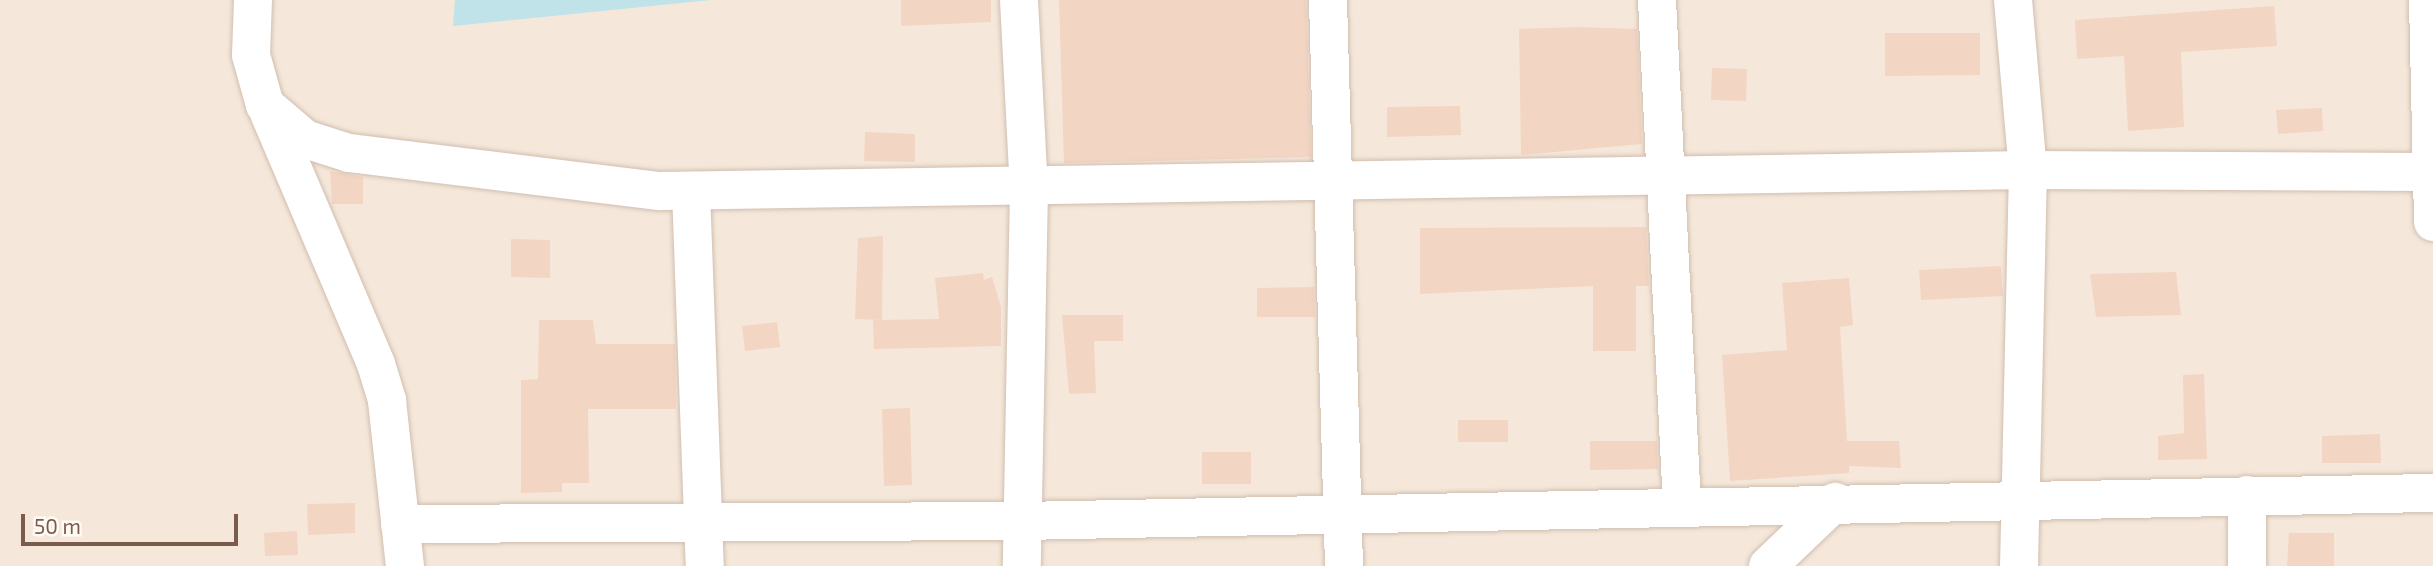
<!DOCTYPE html>
<style>
body{margin:0}
#map{position:relative;width:2433px;height:566px;overflow:hidden;background:#fdf6ec;font-family:"Exo 2",sans-serif}
div>[style]{position:absolute}
.residential>*{inset:0;background:#f5e8da}
.water>*{inset:0;background:#bfe3e8}
.building>*{inset:0;background:#f3d5c3}
.roads{filter:drop-shadow(0 0 2px #d1beb0) drop-shadow(0 0 2px #d1beb0)}
.minor>*{height:38px;margin:-19px;padding:0 19px;transform-origin:19px;border-radius:19px;background:#fff}
span{translate:-50% -50%;white-space:nowrap;text-align:center;line-height:1.15;-webkit-text-stroke:5px #fffaf3;paint-order:stroke}
.scale{position:absolute;left:21px;top:514px;width:217px;height:32px;box-sizing:border-box;border:4px solid #7a5c4d;border-top:0;padding-left:9px;font-size:21px;line-height:24px;white-space:nowrap;color:#7a5c4d;-webkit-text-stroke:5px #fffaf3;paint-order:stroke}
</style>
<div id="map">
<div class="residential">
<div style="clip-path:polygon(0 0,2433px 0,2433px 566px,0 566px)"></div>
</div>
<div class="water">
<div style="clip-path:polygon(455px 0,711px 0,453px 26px)"></div>
</div>
<div class="building">
<div style="clip-path:polygon(901px 0,991px 0,991px 22px,901px 26px)"></div>
<div style="clip-path:polygon(1059px 0,1306px 0,1311px 157px,1064px 163px)"></div>
<div style="clip-path:polygon(2274px 6px,2277px 46px,2181px 52px,2184px 127px,2128px 131px,2124px 56px,2077px 59px,2075px 20px)"></div>
<div style="clip-path:polygon(1577px 27px,1637px 29px,1642px 144px,1521px 155px,1519px 29px)"></div>
<div style="clip-path:polygon(1885px 33px,1980px 33px,1980px 75px,1885px 76px)"></div>
<div style="clip-path:polygon(1712px 68px,1747px 69px,1746px 101px,1711px 100px)"></div>
<div style="clip-path:polygon(1460px 106px,1461px 135px,1387px 137px,1387px 107px)"></div>
<div style="clip-path:polygon(2322px 108px,2323px 131px,2278px 134px,2276px 110px)"></div>
<div style="clip-path:polygon(865px 132px,915px 134px,915px 162px,864px 161px)"></div>
<div style="clip-path:polygon(330px 171px,363px 177px,363px 204px,332px 204px)"></div>
<div style="clip-path:polygon(1646px 227px,1649px 286px,1636px 286px,1636px 351px,1593px 351px,1593px 286px,1420px 294px,1420px 228px)"></div>
<div style="clip-path:polygon(883px 236px,882px 320px,855px 319px,858px 238px)"></div>
<div style="clip-path:polygon(511px 239px,550px 240px,550px 278px,511px 277px)"></div>
<div style="clip-path:polygon(2001px 266px,2003px 296px,1921px 300px,1919px 270px)"></div>
<div style="clip-path:polygon(2176px 272px,2181px 315px,2096px 317px,2090px 274px)"></div>
<div style="clip-path:polygon(983px 273px,984px 280px,992px 277px,1001px 307px,1001px 346px,874px 349px,873px 320px,939px 319px,935px 278px)"></div>
<div style="clip-path:polygon(1849px 278px,1853px 325px,1840px 327px,1847px 441px,1899px 441px,1901px 468px,1849px 466px,1849px 473px,1730px 481px,1722px 355px,1787px 350px,1782px 283px)"></div>
<div style="clip-path:polygon(1314px 287px,1315px 317px,1257px 317px,1257px 288px)"></div>
<div style="clip-path:polygon(1062px 315px,1123px 315px,1123px 341px,1094px 341px,1096px 393px,1069px 394px)"></div>
<div style="clip-path:polygon(539px 320px,593px 320px,596px 344px,675px 344px,676px 409px,588px 409px,589px 483px,562px 483px,562px 492px,521px 493px,521px 380px,538px 379px)"></div>
<div style="clip-path:polygon(777px 322px,780px 347px,745px 351px,742px 326px)"></div>
<div style="clip-path:polygon(2204px 374px,2207px 459px,2158px 460px,2158px 436px,2184px 433px,2183px 375px)"></div>
<div style="clip-path:polygon(910px 408px,912px 485px,884px 486px,882px 409px)"></div>
<div style="clip-path:polygon(1458px 420px,1508px 420px,1508px 442px,1458px 442px)"></div>
<div style="clip-path:polygon(2380px 434px,2381px 463px,2322px 463px,2322px 436px)"></div>
<div style="clip-path:polygon(1590px 441px,1657px 441px,1658px 469px,1590px 470px)"></div>
<div style="clip-path:polygon(1202px 452px,1251px 452px,1251px 484px,1202px 484px)"></div>
<div style="clip-path:polygon(355px 503px,355px 533px,308px 535px,307px 504px)"></div>
<div style="clip-path:polygon(297px 531px,298px 555px,265px 556px,264px 533px)"></div>
<div style="clip-path:polygon(2289px 533px,2334px 533px,2334px 566px,2287px 566px)"></div>
</div>
<div class="roads">
<div class="minor">
<div style="left:253px;top:0;width:55px;rotate:92.1deg"></div>
<div style="left:251px;top:55px;width:52px;rotate:74.4deg"></div>
<div style="left:265px;top:105px;width:52px;rotate:40.4deg"></div>
<div style="left:305px;top:139px;width:46px;rotate:17.7deg"></div>
<div style="left:349px;top:153px;width:312px;rotate:7deg"></div>
<div style="left:659px;top:191px;width:1369px;rotate:-0.88deg"></div>
<div style="left:2028px;top:170px;width:401px;rotate:0.3deg"></div>
<div style="left:1019px;top:0;width:189px;rotate:87deg"></div>
<div style="left:1029px;top:189px;width:377px;rotate:91.1deg"></div>
<div style="left:1328px;top:0;width:566px;rotate:88.38deg"></div>
<div style="left:1657px;top:0;width:507px;rotate:87.17deg"></div>
<div style="left:2013px;top:0;width:171px;rotate:85deg"></div>
<div style="left:2028px;top:170px;width:396px;rotate:91.3deg"></div>
<div style="left:2428px;top:0;width:222px;rotate:88.7deg"></div>
<div style="left:269px;top:113px;width:273px;rotate:66.9deg"></div>
<div style="left:376px;top:364px;width:39px;rotate:73deg"></div>
<div style="left:387px;top:401px;width:166px;rotate:83.8deg"></div>
<div style="left:691px;top:191px;width:375px;rotate:87.9deg"></div>
<div style="left:2247px;top:495px;width:71px;rotate:90deg"></div>
<div style="left:400px;top:524px;width:621px;rotate:-0.28deg"></div>
<div style="left:1021px;top:521px;width:1412px;rotate:-1.14deg"></div>
<div style="left:1768px;top:566px;width:93px;rotate:-43.7deg"></div>
</div>
</div>
<div class="scale">50 m</div>
</div>
